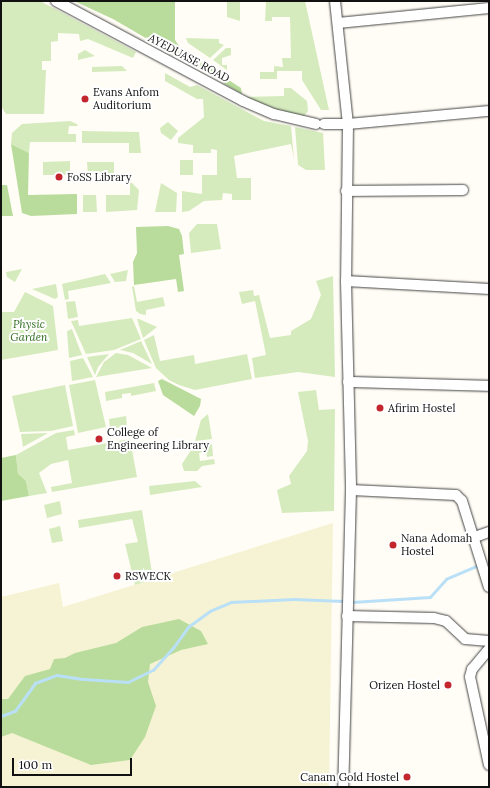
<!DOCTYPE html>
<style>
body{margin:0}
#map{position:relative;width:490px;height:788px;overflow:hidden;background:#fffdf5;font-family:Lora,serif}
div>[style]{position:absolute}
.farmland>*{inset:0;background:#f6f3d4}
.green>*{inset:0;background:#d5ebbd}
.forest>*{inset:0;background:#b9dc9c}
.stream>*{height:2.5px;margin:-1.25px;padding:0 1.25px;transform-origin:1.25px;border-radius:1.25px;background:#b9e0f7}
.roads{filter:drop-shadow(0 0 1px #444) drop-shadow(0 0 1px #444)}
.minor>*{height:10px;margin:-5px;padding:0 5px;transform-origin:5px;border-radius:5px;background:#fff}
.dots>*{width:11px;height:11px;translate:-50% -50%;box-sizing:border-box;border:2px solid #fff;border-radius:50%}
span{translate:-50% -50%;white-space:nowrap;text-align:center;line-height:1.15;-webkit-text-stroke:4px #fff;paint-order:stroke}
.street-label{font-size:11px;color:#111}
.poi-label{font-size:11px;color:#111}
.left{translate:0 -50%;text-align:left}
.right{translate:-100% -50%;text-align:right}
.park-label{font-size:11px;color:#2f6b1f;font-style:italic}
.frame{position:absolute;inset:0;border:2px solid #111;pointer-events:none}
.scale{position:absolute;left:12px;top:758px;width:120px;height:18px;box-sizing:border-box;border:2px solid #111;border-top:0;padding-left:5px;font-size:12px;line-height:14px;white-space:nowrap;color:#111;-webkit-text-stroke:3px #fff;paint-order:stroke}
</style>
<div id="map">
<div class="farmland">
<div style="clip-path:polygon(333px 523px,329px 787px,1px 787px,1px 597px,59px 583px,63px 607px)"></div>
</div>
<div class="green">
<div style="clip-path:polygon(1px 1px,40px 1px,136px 52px,133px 58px,88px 39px,80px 41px,79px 34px,58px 33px,58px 41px,51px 42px,51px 61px,42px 61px,42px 70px,46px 70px,44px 114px,6px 114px,1px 106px)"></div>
<div style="clip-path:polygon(227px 1px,240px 1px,240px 21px,227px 17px)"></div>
<div style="clip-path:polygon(266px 1px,305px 1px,329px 110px,321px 110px,302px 80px,302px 71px,277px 71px,277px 79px,260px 79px,260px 72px,274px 72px,274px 66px,283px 67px,282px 58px,291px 58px,290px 17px,272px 17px,272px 21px,265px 21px)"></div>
<div style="clip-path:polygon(186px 38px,219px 39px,219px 43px,224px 45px,210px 58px,188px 43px)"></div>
<div style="clip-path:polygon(226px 48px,231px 48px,231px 55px,222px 58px,222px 65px,227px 65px,227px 70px,213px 60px)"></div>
<div style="clip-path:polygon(85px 50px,95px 56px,78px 60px,78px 54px)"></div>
<div style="clip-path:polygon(122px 66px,127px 71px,92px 72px,92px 67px)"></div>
<div style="clip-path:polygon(165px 73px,190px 87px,197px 85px,264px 121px,291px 126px,294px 159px,291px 144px,234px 156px,237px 178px,251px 178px,251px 200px,232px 200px,232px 194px,223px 193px,222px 200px,204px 201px,189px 211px,182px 212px,182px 191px,202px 194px,202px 175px,217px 175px,217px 150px,211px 149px,211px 153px,193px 153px,193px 145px,178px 143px,178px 138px,204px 117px,203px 99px,197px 99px,165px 81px)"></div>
<div style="clip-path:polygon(284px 88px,291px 88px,307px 101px,308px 111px,304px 116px,281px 112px,244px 97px,284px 96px)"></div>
<div style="clip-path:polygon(70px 121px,77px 124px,78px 126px,69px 126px,68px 134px,76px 134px,76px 142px,30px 142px,29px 153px,11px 144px,12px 133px,22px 124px)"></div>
<div style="clip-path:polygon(168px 122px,178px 131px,171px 140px,161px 133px,160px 128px)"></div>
<div style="clip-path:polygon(295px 127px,323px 133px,325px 170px,306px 170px,298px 165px)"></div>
<div style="clip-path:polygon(82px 131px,139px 132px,141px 153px,129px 153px,129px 143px,82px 143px)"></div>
<div style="clip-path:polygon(180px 160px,193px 160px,193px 175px,180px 175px)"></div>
<div style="clip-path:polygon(70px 161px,70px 175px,43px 175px,43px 162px)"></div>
<div style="clip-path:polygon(87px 162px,114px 162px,114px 175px,88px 175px)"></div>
<div style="clip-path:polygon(130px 181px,139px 190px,137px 210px,106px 212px,106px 195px,130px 195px)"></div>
<div style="clip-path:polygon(161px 183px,177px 193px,176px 212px,155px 212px)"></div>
<div style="clip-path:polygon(83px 195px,96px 195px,97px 212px,83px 212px)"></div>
<div style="clip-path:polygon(197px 224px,217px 224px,221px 249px,191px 253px,189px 233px)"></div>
<div style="clip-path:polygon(22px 269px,15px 282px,7px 277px,6px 272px)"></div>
<div style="clip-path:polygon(128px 270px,126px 281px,115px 282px,110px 274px)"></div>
<div style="clip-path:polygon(105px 274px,111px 283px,68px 291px,69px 299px,65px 300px,62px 284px)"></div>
<div style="clip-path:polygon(333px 276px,335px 377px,298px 372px,255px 378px,252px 358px,266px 355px,255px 301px,242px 304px,239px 292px,253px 290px,254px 296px,259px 295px,270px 338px,291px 335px,291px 331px,311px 319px,321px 295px,316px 281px)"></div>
<div style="clip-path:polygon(56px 284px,58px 297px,55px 299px,32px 289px)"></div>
<div style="clip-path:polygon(134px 286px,137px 302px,163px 297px,165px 306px,146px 310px,146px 315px,140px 314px,136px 311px,132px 287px)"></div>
<div style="clip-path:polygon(25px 292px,53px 306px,58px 350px,1px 360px,1px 312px,14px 312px)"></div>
<div style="clip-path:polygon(75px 301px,78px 317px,68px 319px,66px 302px)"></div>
<div style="clip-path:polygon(132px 318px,141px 339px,114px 350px,86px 354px,71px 321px,78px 320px,79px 326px)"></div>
<div style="clip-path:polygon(137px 319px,139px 319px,157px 327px,143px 338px)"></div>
<div style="clip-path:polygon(72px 329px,82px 355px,69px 358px,67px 331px)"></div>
<div style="clip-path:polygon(154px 335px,160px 361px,194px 355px,195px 364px,247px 354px,252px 379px,195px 390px,179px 385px,169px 380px,156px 368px,144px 340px)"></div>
<div style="clip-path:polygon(141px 341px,152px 364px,133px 353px,120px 350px)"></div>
<div style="clip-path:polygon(116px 353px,128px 355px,152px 368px,96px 377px,104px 362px)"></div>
<div style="clip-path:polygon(109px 354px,98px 367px,95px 375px,87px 357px)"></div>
<div style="clip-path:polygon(83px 358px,93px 377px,72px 381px,70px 361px)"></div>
<div style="clip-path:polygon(95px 380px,106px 427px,78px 433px,69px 385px)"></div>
<div style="clip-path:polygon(154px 383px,156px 391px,131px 396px,131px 393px,122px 394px,122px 398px,106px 401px,105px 392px)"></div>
<div style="clip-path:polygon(65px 385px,73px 426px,51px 431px,20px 432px,12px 396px)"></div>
<div style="clip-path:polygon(316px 390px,319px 410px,335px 409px,334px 511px,282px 513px,277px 490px,291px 484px,289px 476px,307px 451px,308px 441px,298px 392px)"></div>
<div style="clip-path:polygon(208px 414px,212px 439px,195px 441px,201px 420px)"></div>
<div style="clip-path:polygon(126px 416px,127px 426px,110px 429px,109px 419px)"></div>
<div style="clip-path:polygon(74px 430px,75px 435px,66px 437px,68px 450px,130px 439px,137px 477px,52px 492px,51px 487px,72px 483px,68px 460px,51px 464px,39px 473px,47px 493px,29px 496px,26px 481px,18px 475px,16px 455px,56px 433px)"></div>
<div style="clip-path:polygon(48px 433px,23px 447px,21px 434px)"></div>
<div style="clip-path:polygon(212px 444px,213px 456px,207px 457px,206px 451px,199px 453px,200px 461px,214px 459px,215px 464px,202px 466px,197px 471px,184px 471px,182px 464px,193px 447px)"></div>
<div style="clip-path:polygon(195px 481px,202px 487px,150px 495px,149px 486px)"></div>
<div style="clip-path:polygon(60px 501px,62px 514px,47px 518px,44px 505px)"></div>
<div style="clip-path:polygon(142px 510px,153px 579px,135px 585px,125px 544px,138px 542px,132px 519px,79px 528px,78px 520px)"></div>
<div style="clip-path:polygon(60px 526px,63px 541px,52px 543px,49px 529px)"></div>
</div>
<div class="forest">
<div style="clip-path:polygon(74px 1px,175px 1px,175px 40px,181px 49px,241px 88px,242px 94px,113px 19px)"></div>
<div style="clip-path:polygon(11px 144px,29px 153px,28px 195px,77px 194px,77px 214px,31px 216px,22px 213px)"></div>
<div style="clip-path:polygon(1px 185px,7px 185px,13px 216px,1px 216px)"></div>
<div style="clip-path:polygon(168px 226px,179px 229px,182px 236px,184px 254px,179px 255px,184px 291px,178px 292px,176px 279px,134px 285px,133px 262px,137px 253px,136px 227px)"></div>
<div style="clip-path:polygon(162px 379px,201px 399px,200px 406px,194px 416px,163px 395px,158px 381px)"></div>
<div style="clip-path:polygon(16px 455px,18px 474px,26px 481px,29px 496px,1px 501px,1px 458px)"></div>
<div style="clip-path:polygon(179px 619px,201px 631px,208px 644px,181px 650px,150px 664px,148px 682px,156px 706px,145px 737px,130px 760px,91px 765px,12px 733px,1px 737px,1px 699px,8px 699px,25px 676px,50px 669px,54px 659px,65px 658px,75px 653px,116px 643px,142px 627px)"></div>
</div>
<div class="stream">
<div style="left:352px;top:602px;width:78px;rotate:-3.7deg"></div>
<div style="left:430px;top:597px;width:24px;rotate:-48deg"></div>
<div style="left:446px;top:579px;width:36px;rotate:-23deg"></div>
<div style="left:84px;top:679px;width:44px;rotate:3.9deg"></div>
<div style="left:128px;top:682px;width:28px;rotate:-26deg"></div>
<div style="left:153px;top:670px;width:30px;rotate:-48deg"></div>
<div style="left:173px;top:648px;width:26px;rotate:-54deg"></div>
<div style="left:188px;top:627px;width:27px;rotate:-36deg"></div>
<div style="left:210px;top:611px;width:23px;rotate:-23deg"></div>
<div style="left:231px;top:602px;width:63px;rotate:-2.7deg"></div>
<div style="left:294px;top:599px;width:49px;rotate:2.3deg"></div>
<div style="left:1px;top:716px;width:15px;rotate:-20deg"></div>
<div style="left:15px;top:711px;width:34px;rotate:-54deg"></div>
<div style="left:35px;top:683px;width:23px;rotate:-20deg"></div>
<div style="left:57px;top:675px;width:25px;rotate:9deg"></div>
</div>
<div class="roads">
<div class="minor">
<div style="left:56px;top:1px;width:212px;rotate:28.1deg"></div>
<div style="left:243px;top:101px;width:34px;rotate:23deg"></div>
<div style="left:274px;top:114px;width:43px;rotate:13.4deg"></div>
<div style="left:335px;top:1px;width:124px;rotate:84deg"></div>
<div style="left:348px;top:124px;width:157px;rotate:90.7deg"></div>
<div style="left:346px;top:281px;width:209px;rotate:88.6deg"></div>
<div style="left:351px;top:490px;width:297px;rotate:91.5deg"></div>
<div style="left:338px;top:23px;width:152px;rotate:-5.7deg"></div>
<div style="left:324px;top:124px;width:24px"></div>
<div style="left:348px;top:124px;width:142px;rotate:-5.3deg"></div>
<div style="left:346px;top:191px;width:117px;rotate:-0.5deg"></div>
<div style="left:346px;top:281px;width:143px;rotate:3.2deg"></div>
<div style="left:348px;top:382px;width:141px;rotate:1.6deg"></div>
<div style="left:351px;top:490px;width:105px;rotate:2.7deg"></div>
<div style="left:456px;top:495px;width:8px;rotate:45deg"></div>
<div style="left:462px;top:501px;width:90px;rotate:72.6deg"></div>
<div style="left:475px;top:537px;width:15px;rotate:-20deg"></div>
<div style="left:347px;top:616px;width:87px;rotate:1.3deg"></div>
<div style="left:434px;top:618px;width:12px;rotate:14deg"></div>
<div style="left:446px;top:621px;width:26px;rotate:43deg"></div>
<div style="left:465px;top:639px;width:24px;rotate:5deg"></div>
<div style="left:489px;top:649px;width:26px;rotate:130deg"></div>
<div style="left:472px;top:669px;width:8px;rotate:104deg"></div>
<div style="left:470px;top:677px;width:90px;rotate:77.8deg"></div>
</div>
</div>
<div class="dots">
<div style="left:85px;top:99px;background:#c4262e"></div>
<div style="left:59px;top:177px;background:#c4262e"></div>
<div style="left:380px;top:408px;background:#c4262e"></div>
<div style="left:99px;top:439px;background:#c4262e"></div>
<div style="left:393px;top:545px;background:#c4262e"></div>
<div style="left:117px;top:576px;background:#c4262e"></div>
<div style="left:448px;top:685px;background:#c4262e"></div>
<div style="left:407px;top:777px;background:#c4262e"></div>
</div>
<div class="street-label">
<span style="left:189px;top:58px;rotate:28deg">AYEDUASE ROAD</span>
</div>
<div class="poi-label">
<span class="left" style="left:93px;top:99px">Evans Anfom<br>Auditorium</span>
<span class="left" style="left:67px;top:177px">FoSS Library</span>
<span class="left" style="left:388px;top:408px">Afirim Hostel</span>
<span class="left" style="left:107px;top:439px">College of<br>Engineering Library</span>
<span class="left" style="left:401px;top:545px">Nana Adomah<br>Hostel</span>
<span class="left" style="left:125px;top:576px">RSWECK</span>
<span class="right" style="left:440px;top:685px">Orizen Hostel</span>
<span class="right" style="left:399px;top:777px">Canam Gold Hostel</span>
</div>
<div class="park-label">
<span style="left:29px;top:331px">Physic<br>Garden</span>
</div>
<div class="frame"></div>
<div class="scale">100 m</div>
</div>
